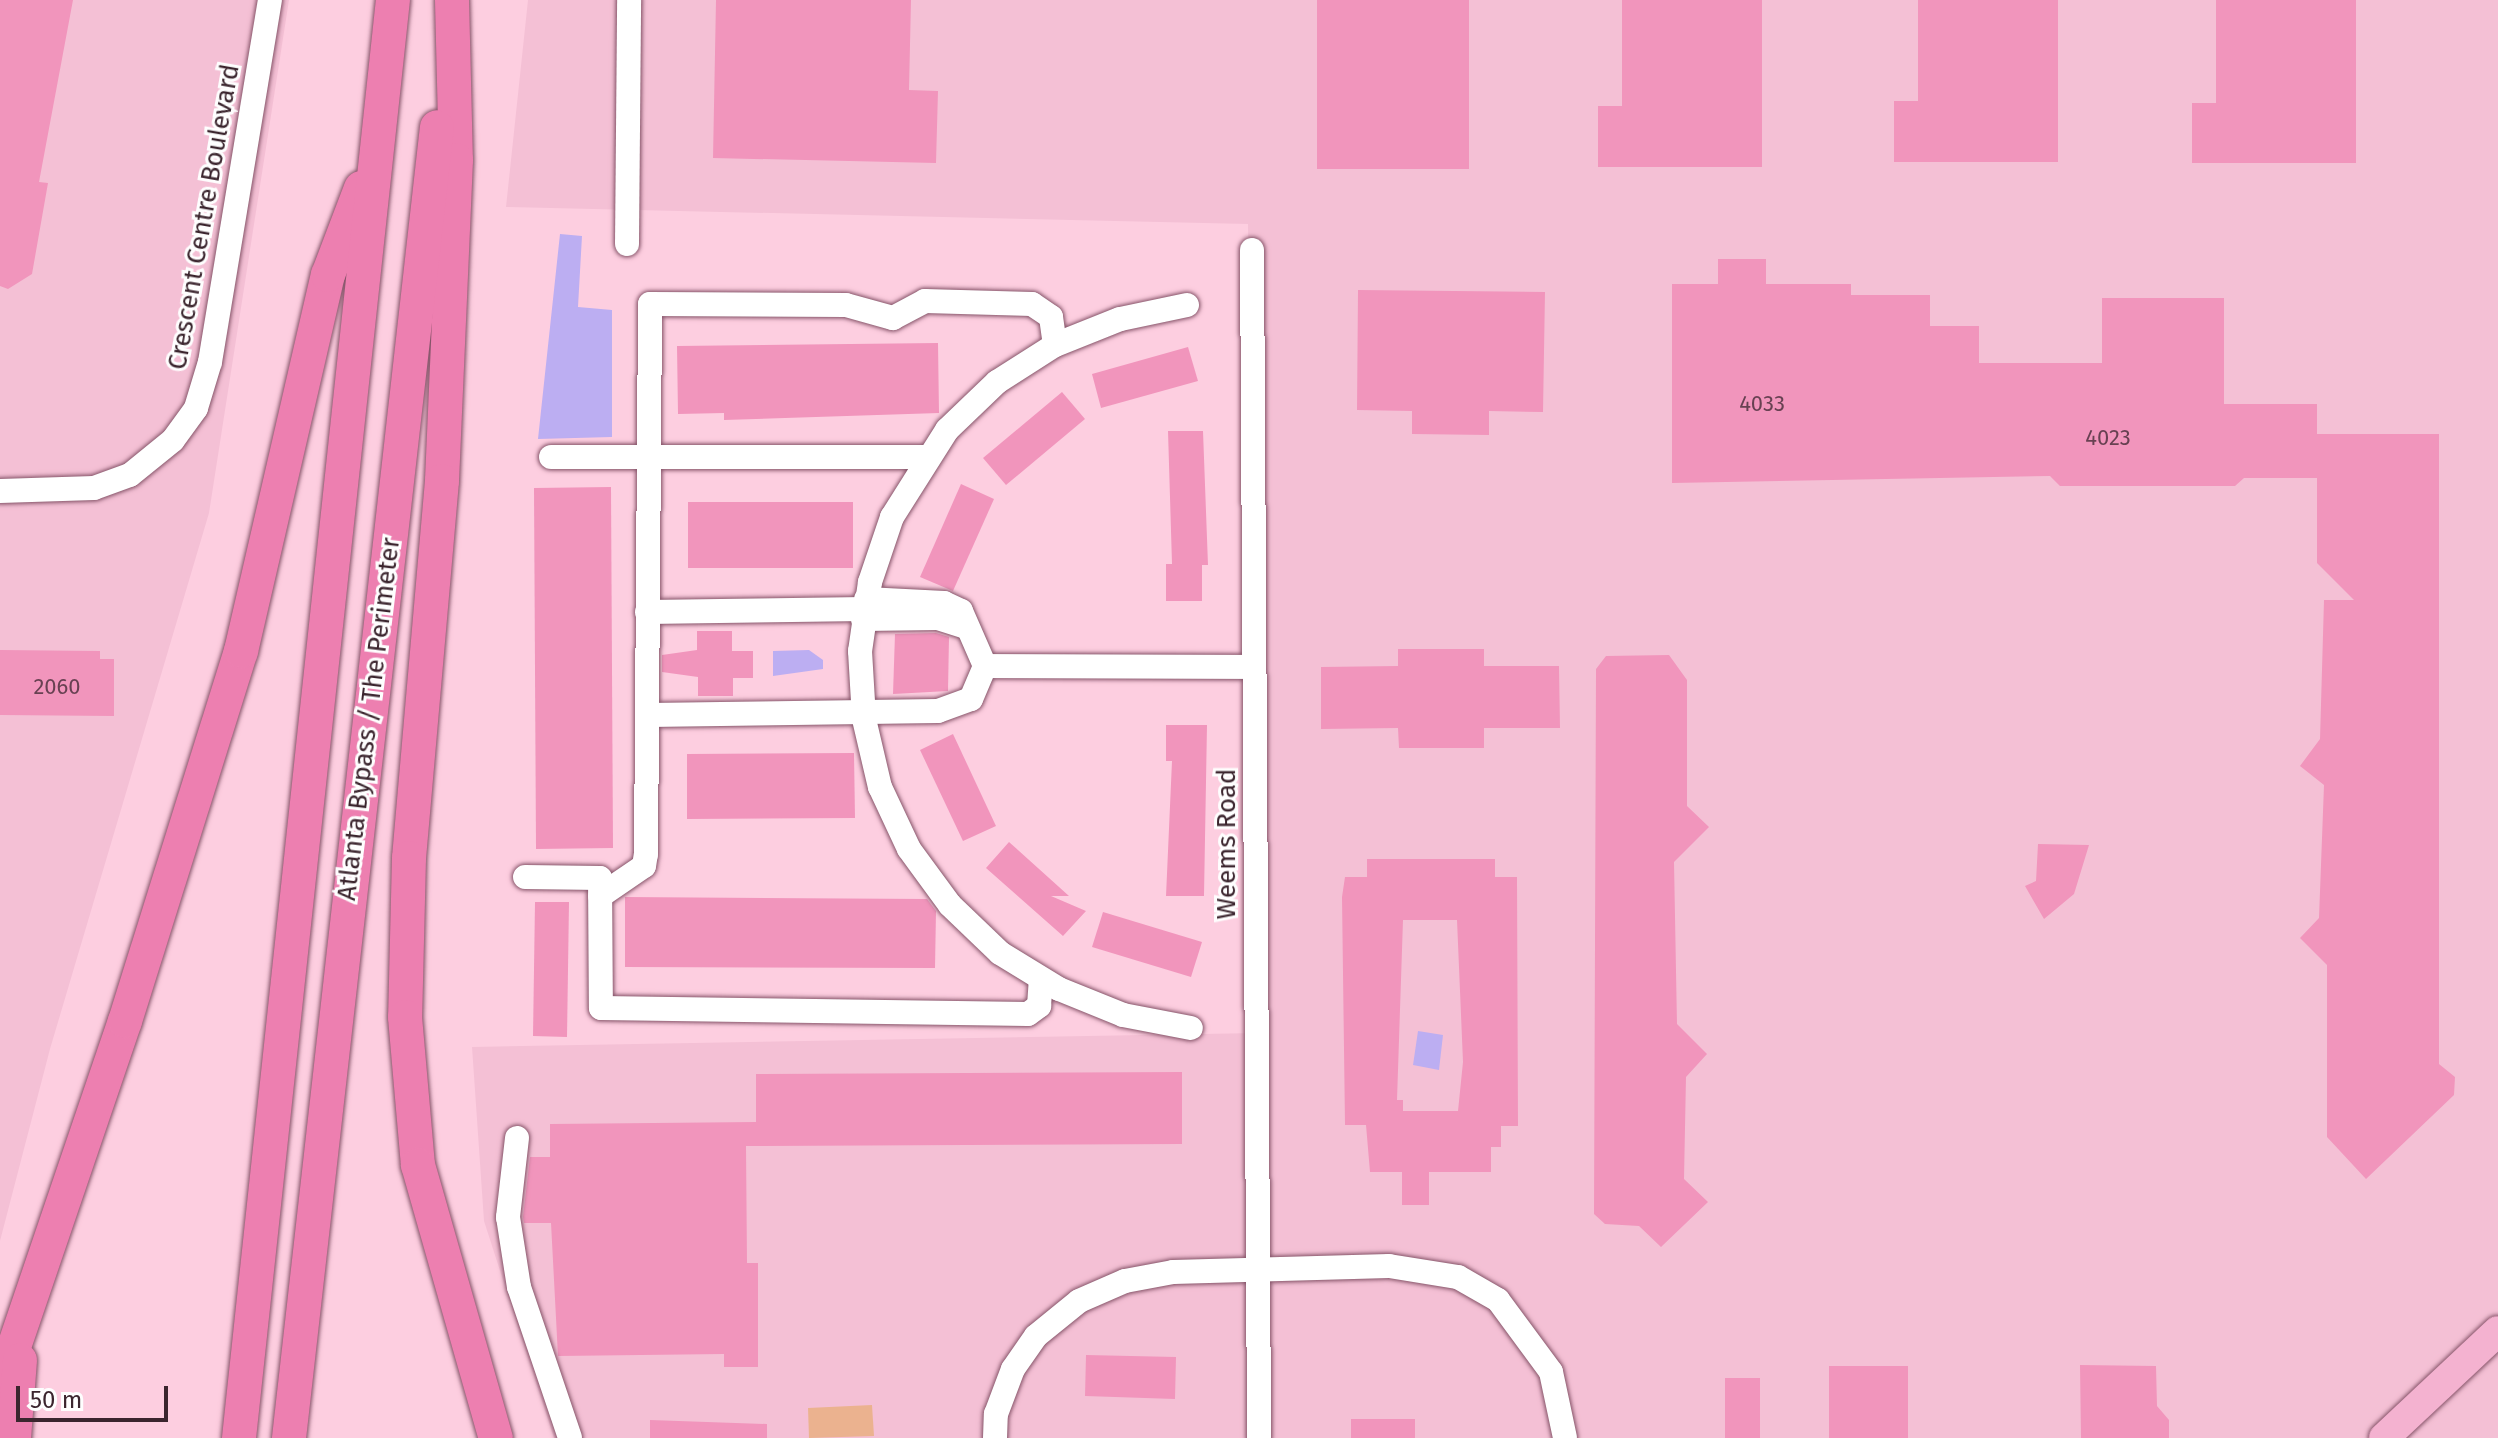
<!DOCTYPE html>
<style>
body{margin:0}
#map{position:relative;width:2498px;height:1438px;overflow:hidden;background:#fdcee0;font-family:"Fira Sans",sans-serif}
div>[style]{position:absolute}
.built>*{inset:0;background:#f4c0d5}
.green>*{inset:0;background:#ebb28f}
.water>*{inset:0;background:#bcaef2}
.building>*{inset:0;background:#f195bc}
.roads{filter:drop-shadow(0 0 2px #865469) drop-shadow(0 0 2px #865469)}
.minor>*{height:24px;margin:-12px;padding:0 12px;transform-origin:12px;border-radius:12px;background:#fff}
.major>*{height:30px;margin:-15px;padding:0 15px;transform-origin:15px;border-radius:15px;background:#f4b2d0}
.highway>*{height:34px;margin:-17px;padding:0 17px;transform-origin:17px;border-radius:17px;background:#ed7fb0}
span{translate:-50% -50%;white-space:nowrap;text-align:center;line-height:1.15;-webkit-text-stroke:6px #fefefe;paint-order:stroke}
.number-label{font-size:22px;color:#684152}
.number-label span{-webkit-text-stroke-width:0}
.street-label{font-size:26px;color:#3b252e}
.scale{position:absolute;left:16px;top:1386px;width:152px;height:36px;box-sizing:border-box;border:4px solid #3b252e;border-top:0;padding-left:10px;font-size:24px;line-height:28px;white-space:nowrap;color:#3b252e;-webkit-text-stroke:6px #fefefe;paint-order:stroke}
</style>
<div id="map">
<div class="built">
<div style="clip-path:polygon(0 0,289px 0,209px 513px,50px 1049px,0 1241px)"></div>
<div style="clip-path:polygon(528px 0,2498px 0,2498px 1438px,554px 1438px,484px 1221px,472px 1047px,1258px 1033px,1248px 224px,506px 207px)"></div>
</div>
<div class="green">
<div style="clip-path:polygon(872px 1405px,874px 1436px,809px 1438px,808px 1408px)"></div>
</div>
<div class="water">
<div style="clip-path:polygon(560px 234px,582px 236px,578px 307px,612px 310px,612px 437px,538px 439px)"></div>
<div style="clip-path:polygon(809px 650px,823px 660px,823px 669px,773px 676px,773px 651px)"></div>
<div style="clip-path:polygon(1418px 1031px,1443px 1035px,1439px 1070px,1413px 1065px)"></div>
</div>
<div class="building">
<div style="clip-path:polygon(0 0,73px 0,39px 182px,48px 183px,32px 274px,8px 289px,0 286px)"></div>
<div style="clip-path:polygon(716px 0,911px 0,909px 90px,938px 91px,936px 163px,713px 158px)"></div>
<div style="clip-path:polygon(1317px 0,1469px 0,1469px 169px,1317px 169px)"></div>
<div style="clip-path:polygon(1622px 0,1762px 0,1762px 167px,1598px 167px,1598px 106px,1622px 106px)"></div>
<div style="clip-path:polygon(1918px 0,2058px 0,2058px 162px,1894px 162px,1894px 101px,1918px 101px)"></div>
<div style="clip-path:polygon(2216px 0,2356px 0,2356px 163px,2192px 163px,2192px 103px,2216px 103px)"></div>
<div style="clip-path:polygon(1718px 259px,1766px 259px,1766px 284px,1851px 284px,1851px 295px,1930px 295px,1930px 326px,1979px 326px,1979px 363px,2102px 363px,2102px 298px,2224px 298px,2224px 404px,2317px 404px,2317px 434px,2439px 434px,2439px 1064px,2455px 1077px,2454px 1095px,2366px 1179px,2327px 1137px,2327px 965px,2300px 938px,2319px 918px,2324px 785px,2300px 766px,2320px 739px,2324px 600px,2354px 600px,2317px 563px,2317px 478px,2244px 478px,2235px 486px,2060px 486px,2050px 476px,1672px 483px,1672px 284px,1718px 284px)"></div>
<div style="clip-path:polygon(1358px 290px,1545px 292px,1543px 412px,1489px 411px,1489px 435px,1412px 434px,1412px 411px,1357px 410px)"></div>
<div style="clip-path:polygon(938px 343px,939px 413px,724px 420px,724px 413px,678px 414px,677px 346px)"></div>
<div style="clip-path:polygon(1188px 347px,1198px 381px,1101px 408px,1092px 374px)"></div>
<div style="clip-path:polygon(1062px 392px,1085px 419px,1006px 485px,983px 458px)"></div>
<div style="clip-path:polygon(1168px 431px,1203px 431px,1208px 565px,1202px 565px,1202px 601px,1166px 601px,1166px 564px,1172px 564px)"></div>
<div style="clip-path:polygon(961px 484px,994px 499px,953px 591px,920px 577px)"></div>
<div style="clip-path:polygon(611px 487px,613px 848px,536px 849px,534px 488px)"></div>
<div style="clip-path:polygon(688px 502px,853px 502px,853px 568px,688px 568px)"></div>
<div style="clip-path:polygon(697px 631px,732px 631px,732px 651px,753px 651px,753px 678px,733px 678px,733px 696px,698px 696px,698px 677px,662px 672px,662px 655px,697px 650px)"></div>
<div style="clip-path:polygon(936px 633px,949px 637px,948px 691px,893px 694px,895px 634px)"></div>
<div style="clip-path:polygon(1398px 649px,1484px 649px,1484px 666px,1559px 666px,1560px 728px,1484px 728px,1484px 748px,1399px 748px,1398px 728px,1321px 729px,1321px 667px,1398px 666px)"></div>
<div style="clip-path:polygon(0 650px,100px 651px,100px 659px,114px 659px,114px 716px,0 715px)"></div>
<div style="clip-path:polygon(1669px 655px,1687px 680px,1687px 806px,1709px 827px,1674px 862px,1677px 1024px,1707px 1054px,1686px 1077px,1684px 1179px,1708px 1202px,1661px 1247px,1639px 1226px,1605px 1224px,1594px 1214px,1596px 669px,1606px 656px)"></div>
<div style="clip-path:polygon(1166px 725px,1207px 725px,1204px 896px,1166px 896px,1172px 761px,1166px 761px)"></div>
<div style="clip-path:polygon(953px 734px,996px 826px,963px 841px,920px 750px)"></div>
<div style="clip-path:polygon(854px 753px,855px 818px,687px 819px,687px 754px)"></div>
<div style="clip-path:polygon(1009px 842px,1069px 896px,1051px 896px,1086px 911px,1063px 936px,986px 868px)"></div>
<div style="clip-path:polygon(2038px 844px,2089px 845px,2074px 894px,2044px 919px,2025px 886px,2036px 881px)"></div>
<div style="clip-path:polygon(evenodd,1367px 859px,1495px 859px,1495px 877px,1517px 877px,1518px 1126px,1501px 1126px,1501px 1147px,1491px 1147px,1491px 1172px,1429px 1172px,1429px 1205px,1402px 1205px,1402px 1172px,1370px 1172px,1366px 1125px,1345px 1125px,1342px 897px,1345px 877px,1367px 877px,1367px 859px,1403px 920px,1457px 920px,1463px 1062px,1458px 1111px,1403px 1111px,1403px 1100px,1397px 1100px,1403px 920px)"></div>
<div style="clip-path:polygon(625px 897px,927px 899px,936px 911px,935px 968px,625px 967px)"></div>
<div style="clip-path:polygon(535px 902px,569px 902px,567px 1037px,533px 1036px)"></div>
<div style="clip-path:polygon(1103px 912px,1202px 942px,1191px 977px,1092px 947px)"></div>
<div style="clip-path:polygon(1182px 1072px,1182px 1144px,746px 1146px,747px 1263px,758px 1263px,758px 1367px,724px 1367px,724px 1354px,558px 1356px,551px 1223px,524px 1223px,523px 1217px,530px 1157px,550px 1157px,550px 1124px,756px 1122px,756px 1074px)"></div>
<div style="clip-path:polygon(1086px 1355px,1176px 1357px,1175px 1399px,1085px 1396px)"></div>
<div style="clip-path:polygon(2080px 1365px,2156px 1366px,2157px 1406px,2169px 1420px,2169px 1438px,2081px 1438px)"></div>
<div style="clip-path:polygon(1829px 1366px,1908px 1366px,1908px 1438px,1829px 1438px)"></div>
<div style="clip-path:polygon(1725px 1378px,1760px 1378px,1760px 1438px,1725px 1438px)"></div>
<div style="clip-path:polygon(1351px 1419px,1415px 1419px,1415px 1438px,1351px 1438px)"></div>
<div style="clip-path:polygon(650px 1420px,767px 1424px,767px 1438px,650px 1438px)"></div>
</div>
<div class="roads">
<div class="minor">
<div style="left:627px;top:244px;width:244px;rotate:-89.5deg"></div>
<div style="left:1252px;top:250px;width:1188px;rotate:89.66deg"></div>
<div style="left:1187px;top:305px;width:68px;rotate:168.2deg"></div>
<div style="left:1120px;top:319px;width:70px;rotate:158.2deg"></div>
<div style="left:1055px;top:345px;width:69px;rotate:147.5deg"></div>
<div style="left:997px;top:382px;width:69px;rotate:136.2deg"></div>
<div style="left:947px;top:430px;width:103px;rotate:122.3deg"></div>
<div style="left:892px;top:517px;width:69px;rotate:108.7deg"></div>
<div style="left:870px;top:582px;width:70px;rotate:98.2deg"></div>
<div style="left:860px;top:651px;width:68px;rotate:86.6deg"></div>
<div style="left:864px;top:719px;width:70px;rotate:76.8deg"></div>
<div style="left:880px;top:787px;width:68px;rotate:64.9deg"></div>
<div style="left:909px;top:849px;width:69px;rotate:53.8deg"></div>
<div style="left:950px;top:905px;width:69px;rotate:43.8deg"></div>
<div style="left:1000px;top:953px;width:69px;rotate:31.4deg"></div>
<div style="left:1059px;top:989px;width:69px;rotate:22.1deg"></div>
<div style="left:1123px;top:1015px;width:69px;rotate:10.8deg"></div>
<div style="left:551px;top:457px;width:375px"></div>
<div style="left:0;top:491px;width:94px;rotate:-1.8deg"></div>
<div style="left:94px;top:488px;width:38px;rotate:-20deg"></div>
<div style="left:130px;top:475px;width:55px;rotate:-39.1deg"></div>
<div style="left:173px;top:440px;width:39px;rotate:-54deg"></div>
<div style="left:196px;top:408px;width:48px;rotate:-73.1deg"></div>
<div style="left:210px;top:362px;width:367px;rotate:-80.6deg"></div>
<div style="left:647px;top:612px;width:218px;rotate:-0.8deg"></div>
<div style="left:863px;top:619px;width:75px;rotate:-0.8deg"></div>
<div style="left:938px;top:618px;width:29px;rotate:18deg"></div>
<div style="left:985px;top:666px;width:269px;rotate:0.2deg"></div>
<div style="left:649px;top:715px;width:289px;rotate:-0.8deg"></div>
<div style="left:938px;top:711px;width:35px;rotate:-20deg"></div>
<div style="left:971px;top:699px;width:36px;rotate:-67deg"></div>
<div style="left:985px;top:666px;width:60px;rotate:-113.6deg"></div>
<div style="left:961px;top:611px;width:19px;rotate:-155deg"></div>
<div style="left:944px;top:603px;width:78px;rotate:-177.1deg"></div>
<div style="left:525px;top:877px;width:75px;rotate:0.8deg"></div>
<div style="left:600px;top:878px;width:130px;rotate:89.6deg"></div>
<div style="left:601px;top:1008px;width:427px;rotate:0.8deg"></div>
<div style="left:1028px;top:1014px;width:14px;rotate:-36deg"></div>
<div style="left:1039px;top:1006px;width:26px;rotate:-86deg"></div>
<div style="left:600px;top:896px;width:53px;rotate:-34.3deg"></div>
<div style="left:644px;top:866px;width:12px;rotate:-81deg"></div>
<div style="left:646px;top:854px;width:550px;rotate:-89.58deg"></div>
<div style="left:650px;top:304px;width:196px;rotate:0.3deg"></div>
<div style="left:846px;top:305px;width:49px;rotate:15.5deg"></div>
<div style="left:893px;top:318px;width:36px;rotate:-28deg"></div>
<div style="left:925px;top:301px;width:107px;rotate:1.6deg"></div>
<div style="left:1032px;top:304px;width:23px;rotate:34deg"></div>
<div style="left:1051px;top:317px;width:28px;rotate:82deg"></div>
<div style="left:517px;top:1138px;width:80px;rotate:96.5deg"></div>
<div style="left:508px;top:1217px;width:71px;rotate:81.1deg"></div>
<div style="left:519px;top:1287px;width:159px;rotate:71.3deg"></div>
<div style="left:995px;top:1438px;width:24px;rotate:-88deg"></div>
<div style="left:996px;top:1414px;width:48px;rotate:-69.3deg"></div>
<div style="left:1013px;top:1369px;width:40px;rotate:-55.1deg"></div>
<div style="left:1036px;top:1336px;width:55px;rotate:-39.1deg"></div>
<div style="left:1079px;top:1301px;width:50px;rotate:-23.5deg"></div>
<div style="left:1125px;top:1281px;width:49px;rotate:-10.6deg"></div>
<div style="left:1173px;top:1272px;width:216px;rotate:-1.6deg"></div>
<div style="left:1389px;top:1266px;width:70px;rotate:9.1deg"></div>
<div style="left:1458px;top:1277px;width:46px;rotate:29.9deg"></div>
<div style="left:1498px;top:1300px;width:89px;rotate:53.6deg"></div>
<div style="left:1551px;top:1372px;width:67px;rotate:78deg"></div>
</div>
<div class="major">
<div style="left:2384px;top:1438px;width:156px;rotate:-43.2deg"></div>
</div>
<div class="highway">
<div style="left:452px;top:0;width:160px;rotate:88.6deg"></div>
<div style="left:456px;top:160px;width:321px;rotate:92.5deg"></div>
<div style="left:442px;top:481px;width:378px;rotate:95deg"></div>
<div style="left:409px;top:858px;width:159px;rotate:91.4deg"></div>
<div style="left:405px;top:1017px;width:149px;rotate:85deg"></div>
<div style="left:418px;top:1165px;width:284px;rotate:74.1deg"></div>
<div style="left:0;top:1388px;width:388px;rotate:-71.2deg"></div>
<div style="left:125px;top:1021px;width:388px;rotate:-72.6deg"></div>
<div style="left:241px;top:651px;width:386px;rotate:-77deg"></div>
<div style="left:328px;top:275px;width:93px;rotate:-69.2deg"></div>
<div style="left:14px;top:1438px;width:78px;rotate:-85.6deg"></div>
<div style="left:239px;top:1438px;width:1446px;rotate:-83.89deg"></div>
<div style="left:289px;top:1438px;width:1319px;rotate:-83.56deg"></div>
</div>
</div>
<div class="number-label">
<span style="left:1762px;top:404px">4033</span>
<span style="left:2108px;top:438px">4023</span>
<span style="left:57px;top:687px">2060</span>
</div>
<div class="street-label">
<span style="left:204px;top:217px;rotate:-80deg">Crescent Centre Boulevard</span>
<span style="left:369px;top:719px;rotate:-83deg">Atlanta Bypass / The Perimeter</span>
<span style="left:1227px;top:844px;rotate:-90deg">Weems Road</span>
</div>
<div class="scale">50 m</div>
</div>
